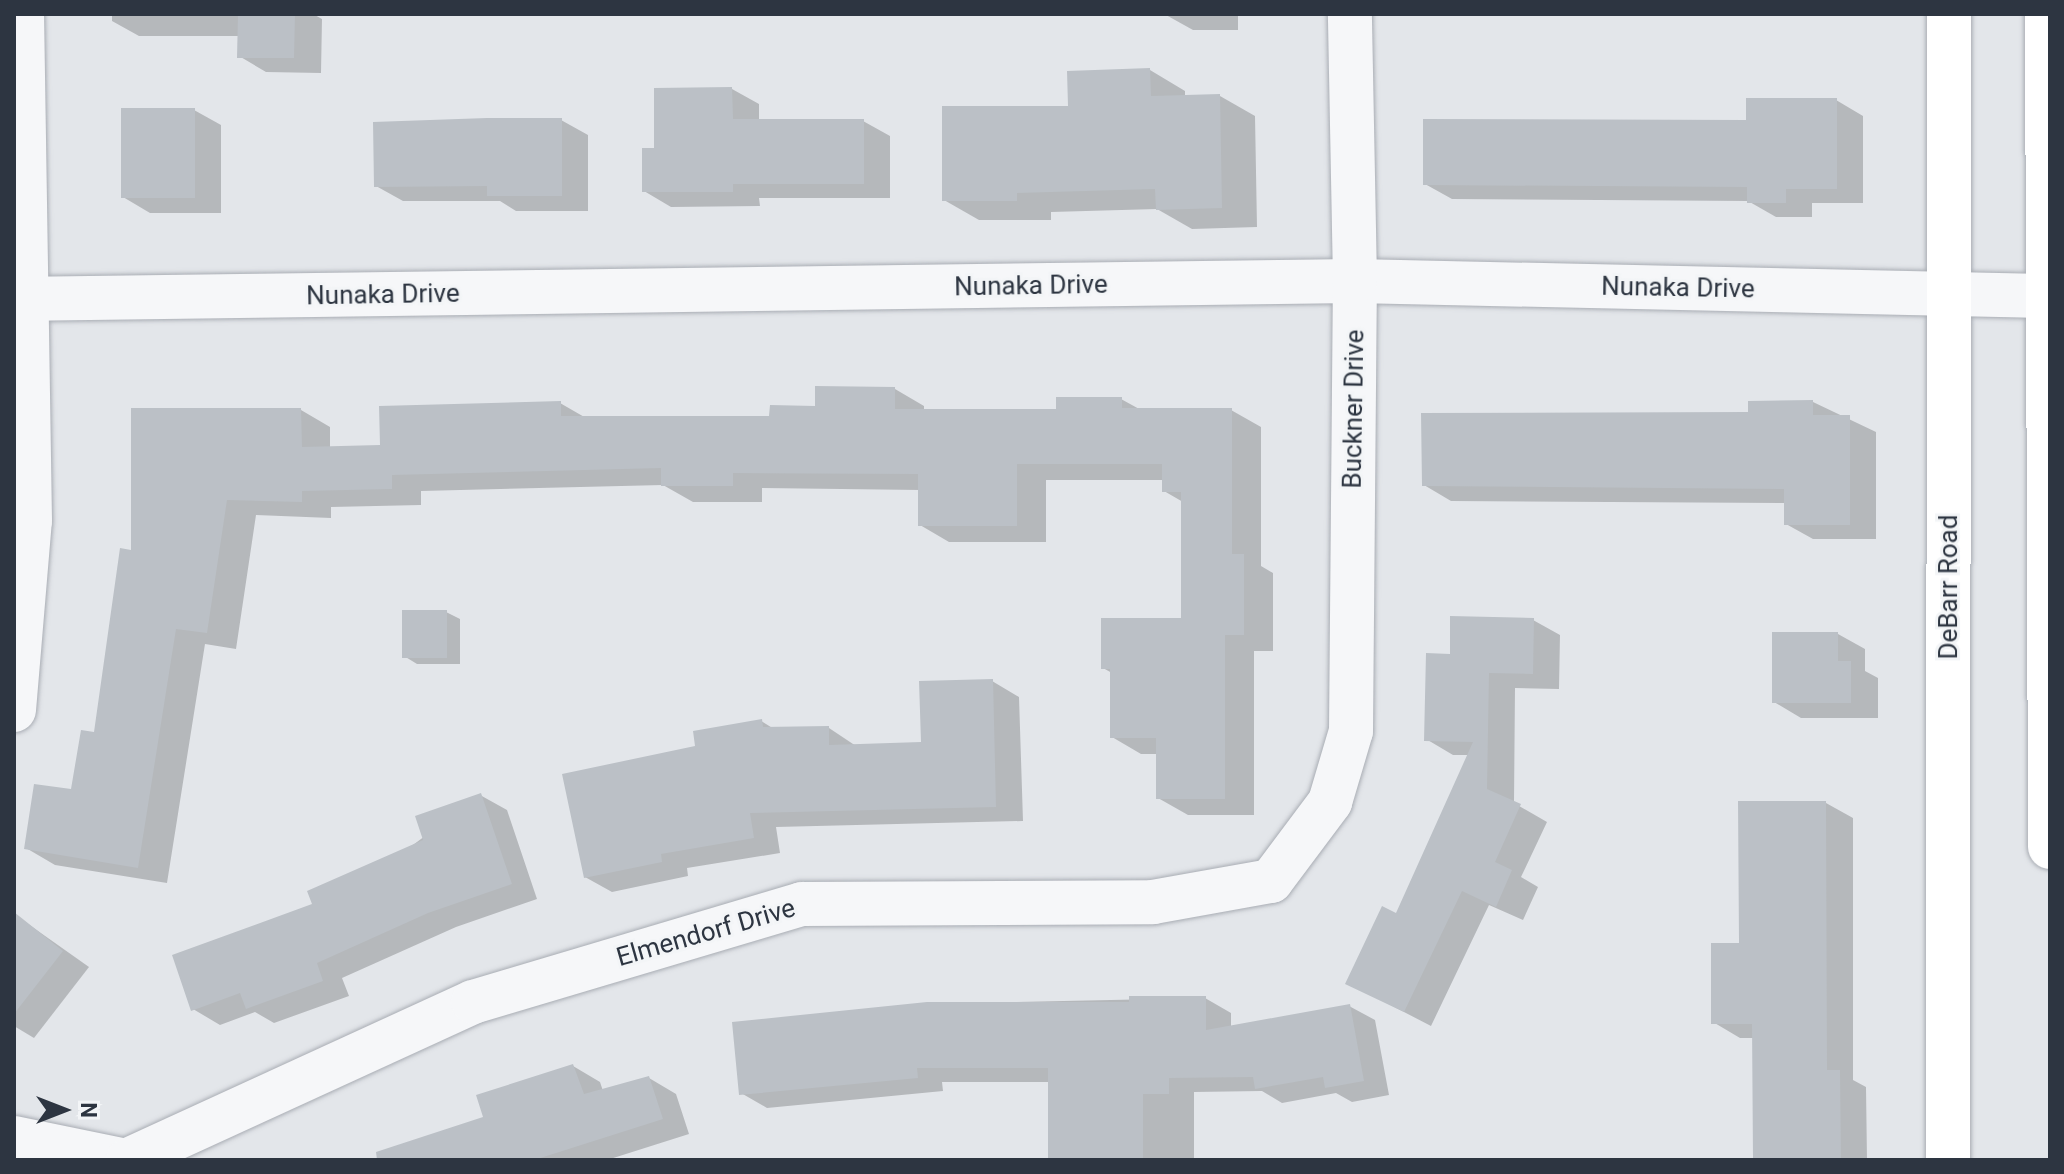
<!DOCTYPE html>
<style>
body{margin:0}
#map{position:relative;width:2064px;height:1174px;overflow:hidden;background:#e3e6ea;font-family:Roboto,sans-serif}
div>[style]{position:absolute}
.shadow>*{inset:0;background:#0003}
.building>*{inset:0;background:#bbc0c6}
.roads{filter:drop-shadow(0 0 2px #a9adb4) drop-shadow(0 0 2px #a9adb4)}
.minor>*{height:44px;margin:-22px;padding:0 22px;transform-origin:22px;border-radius:22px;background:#f6f7f9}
.secondary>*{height:44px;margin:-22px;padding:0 22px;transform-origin:22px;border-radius:22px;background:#fff}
span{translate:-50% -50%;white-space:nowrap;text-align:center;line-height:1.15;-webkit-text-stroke:6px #f3f5f7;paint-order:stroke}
.street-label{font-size:26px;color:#2d3541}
.frame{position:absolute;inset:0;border:16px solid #2d3541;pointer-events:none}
.north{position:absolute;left:24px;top:1070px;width:80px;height:80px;-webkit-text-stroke:6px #f3f5f7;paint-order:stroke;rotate:90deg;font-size:22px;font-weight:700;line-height:32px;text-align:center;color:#2d3541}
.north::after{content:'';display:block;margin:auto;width:28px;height:36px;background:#2d3541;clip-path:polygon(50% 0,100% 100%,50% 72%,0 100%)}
</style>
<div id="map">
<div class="shadow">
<div style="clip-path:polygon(112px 14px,313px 14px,322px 19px,321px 73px,266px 72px,239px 56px,240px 36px,139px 36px,112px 21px)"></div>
<div style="clip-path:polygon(1238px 14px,1238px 30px,1193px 30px,1166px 15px)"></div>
<div style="clip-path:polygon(1150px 70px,1185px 91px,1185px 97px,1220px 96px,1255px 116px,1257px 227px,1192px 229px,1157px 209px,1051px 212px,1051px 220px,979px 220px,944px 200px,1070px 108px)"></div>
<div style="clip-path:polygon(732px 89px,759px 104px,759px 121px,863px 121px,890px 136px,890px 198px,759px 198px,760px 206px,671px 207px,644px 191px,656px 150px)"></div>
<div style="clip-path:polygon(1836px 100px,1863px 116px,1863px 203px,1812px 203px,1812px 217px,1776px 217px,1748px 201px,1452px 199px,1425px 184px,1748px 122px)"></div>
<div style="clip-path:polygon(194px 110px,221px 125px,221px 213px,150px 213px,123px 197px)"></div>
<div style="clip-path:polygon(561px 120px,588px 135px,588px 211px,516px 211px,500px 201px,403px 201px,376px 186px)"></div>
<div style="clip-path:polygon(895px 389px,924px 406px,924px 411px,1058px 411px,1121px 399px,1141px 410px,1231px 410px,1261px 427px,1261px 566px,1273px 573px,1273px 651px,1254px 651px,1254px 815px,1188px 815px,1158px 798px,1158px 754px,1141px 754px,1112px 737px,1112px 673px,1103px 668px,1183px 620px,1183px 502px,1164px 491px,1164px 480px,1046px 480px,1046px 542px,949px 542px,920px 525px,920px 490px,762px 488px,762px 502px,693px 502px,663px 485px,421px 491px,421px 505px,331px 507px,331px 518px,256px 515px,236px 649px,205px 644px,167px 883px,55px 865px,26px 848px,73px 792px,96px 734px,133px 552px,301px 410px,330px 427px,330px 448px,382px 447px,560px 403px,586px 418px,771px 418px)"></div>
<div style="clip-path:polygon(1813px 402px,1876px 432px,1876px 539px,1813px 539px,1786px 524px,1786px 503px,1451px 501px,1424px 485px)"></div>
<div style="clip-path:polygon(446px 612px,460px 619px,460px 664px,417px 664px,404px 656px)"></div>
<div style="clip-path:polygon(1533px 620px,1560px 635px,1559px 689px,1515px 688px,1514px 803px,1547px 822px,1521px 877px,1538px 887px,1523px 920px,1489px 905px,1431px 1026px,1348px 983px,1397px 915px,1469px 755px,1453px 755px,1426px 739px,1452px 656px)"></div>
<div style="clip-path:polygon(1838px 634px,1865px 649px,1865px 671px,1878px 678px,1878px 718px,1801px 718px,1774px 702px)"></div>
<div style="clip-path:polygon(992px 681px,1019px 697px,1023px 821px,776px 827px,780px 853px,687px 868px,688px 876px,612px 892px,585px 877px,698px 748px,761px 721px,774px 729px,829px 728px,856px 746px,923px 744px)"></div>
<div style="clip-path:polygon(480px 795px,507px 810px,537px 899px,456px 927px,342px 978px,349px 996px,274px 1023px,255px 1012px,220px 1025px,193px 1009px)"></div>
<div style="clip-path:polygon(1826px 803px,1853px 818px,1853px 1080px,1866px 1087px,1867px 1160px,1755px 1160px,1754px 1038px,1740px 1038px,1713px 1022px)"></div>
<div style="clip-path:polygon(14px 914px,89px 967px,34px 1038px,14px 1026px)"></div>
<div style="clip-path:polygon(1205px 998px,1231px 1013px,1231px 1028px,1349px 1006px,1375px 1020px,1389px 1095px,1352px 1102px,1336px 1093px,1282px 1103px,1262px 1091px,1194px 1092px,1194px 1160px,1050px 1160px,1050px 1082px,942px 1082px,943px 1091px,767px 1108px,741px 1093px,927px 1004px)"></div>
<div style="clip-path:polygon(573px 1066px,600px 1082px,603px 1091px,649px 1078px,676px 1094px,689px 1134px,607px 1160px,386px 1160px,486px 1118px)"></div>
</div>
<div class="building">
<div style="clip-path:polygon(238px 14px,295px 14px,294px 58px,237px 58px)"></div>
<div style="clip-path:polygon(1150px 68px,1151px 96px,1220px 94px,1222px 208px,1156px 210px,1155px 189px,1017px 193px,1017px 201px,942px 201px,942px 106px,1068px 106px,1067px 71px)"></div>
<div style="clip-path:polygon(732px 87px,733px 119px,864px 119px,864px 184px,733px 184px,733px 192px,642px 192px,642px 148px,654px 148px,654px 88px)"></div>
<div style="clip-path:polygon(1746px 98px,1837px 98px,1837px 189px,1786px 189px,1786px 203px,1747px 203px,1747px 187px,1423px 185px,1423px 119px,1746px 120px)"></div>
<div style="clip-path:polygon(121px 108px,195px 108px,195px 198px,121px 198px)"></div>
<div style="clip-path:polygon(487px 118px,562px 118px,562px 196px,487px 196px,487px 186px,374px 187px,373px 122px)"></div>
<div style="clip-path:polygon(815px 386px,895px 387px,895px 409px,1056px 409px,1056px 397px,1122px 397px,1122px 408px,1232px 408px,1232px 554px,1244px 554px,1244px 635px,1225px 635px,1225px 799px,1156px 799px,1156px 738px,1110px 738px,1110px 669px,1101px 669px,1101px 618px,1181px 618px,1181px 492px,1162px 492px,1162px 464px,1017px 464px,1017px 526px,918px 526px,918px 474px,733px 473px,733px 486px,661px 486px,661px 468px,392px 475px,392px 489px,302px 491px,302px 502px,227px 500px,207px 633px,176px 629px,138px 868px,24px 849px,34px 784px,71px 789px,81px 730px,94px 732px,120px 548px,131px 550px,131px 408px,301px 408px,302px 447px,380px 445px,379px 406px,561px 401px,561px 416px,769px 416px,770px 405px,815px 406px)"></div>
<div style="clip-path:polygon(1813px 400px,1813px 415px,1850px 415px,1850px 525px,1784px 525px,1784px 489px,1422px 486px,1421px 413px,1748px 412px,1748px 401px)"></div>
<div style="clip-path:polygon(402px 610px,447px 610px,447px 658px,402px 658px)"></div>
<div style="clip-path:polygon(1450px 616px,1534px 618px,1533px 674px,1489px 673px,1487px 789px,1521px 804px,1495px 862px,1512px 870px,1496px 907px,1462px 891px,1404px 1012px,1345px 984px,1382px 906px,1396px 913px,1473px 742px,1424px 741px,1426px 653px,1450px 654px)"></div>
<div style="clip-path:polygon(1772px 632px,1838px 632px,1838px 661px,1851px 661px,1851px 703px,1772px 703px)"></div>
<div style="clip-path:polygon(993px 679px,996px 807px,750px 813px,754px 838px,661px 854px,662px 862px,584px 878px,562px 774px,695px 746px,693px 731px,762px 719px,763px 727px,829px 726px,829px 745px,921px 742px,919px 681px)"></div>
<div style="clip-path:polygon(481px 793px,512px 884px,428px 913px,317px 963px,323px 981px,246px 1009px,240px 993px,191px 1011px,172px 955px,312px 904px,307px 891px,423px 840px,415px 816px)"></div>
<div style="clip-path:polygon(1738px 801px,1826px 801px,1827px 1070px,1840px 1070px,1841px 1160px,1753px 1160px,1752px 1024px,1711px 1024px,1711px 943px,1739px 943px)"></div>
<div style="clip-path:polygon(14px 912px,63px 951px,14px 1014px)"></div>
<div style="clip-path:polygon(1129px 996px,1206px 996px,1206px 1030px,1350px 1004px,1364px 1081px,1325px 1088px,1323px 1077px,1255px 1089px,1253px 1077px,1169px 1078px,1169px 1094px,1143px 1094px,1143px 1160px,1048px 1160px,1048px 1068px,917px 1068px,918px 1078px,739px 1095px,732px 1022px,927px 1002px,1129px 1002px)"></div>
<div style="clip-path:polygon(573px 1064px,584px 1094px,649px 1076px,663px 1119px,534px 1160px,377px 1160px,376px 1152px,483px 1117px,476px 1095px)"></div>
</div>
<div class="roads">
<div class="minor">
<div style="left:14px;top:299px;width:1341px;rotate:-0.77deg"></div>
<div style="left:1355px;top:281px;width:692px;rotate:1.24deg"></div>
<div style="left:14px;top:710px;width:190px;rotate:-85.2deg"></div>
<div style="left:30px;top:521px;width:507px;rotate:-90.9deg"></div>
<div style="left:14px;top:1138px;width:109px;rotate:11.6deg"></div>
<div style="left:128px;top:1160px;width:379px;rotate:-24.6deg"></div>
<div style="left:473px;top:1002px;width:343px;rotate:-16.6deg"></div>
<div style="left:802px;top:904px;width:351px;rotate:-0.3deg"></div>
<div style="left:1153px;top:902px;width:120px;rotate:-10.1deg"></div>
<div style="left:1271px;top:881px;width:99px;rotate:-53.2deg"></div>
<div style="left:1330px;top:802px;width:74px;rotate:-73.5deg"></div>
<div style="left:1351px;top:731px;width:450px;rotate:-89.5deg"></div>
<div style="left:1355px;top:281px;width:267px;rotate:-91.1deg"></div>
</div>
<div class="secondary">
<div style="left:2047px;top:14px;width:833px;rotate:89.79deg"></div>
<div style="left:1948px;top:1160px;width:1146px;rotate:-89.95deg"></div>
</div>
</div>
<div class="street-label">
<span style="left:1031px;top:286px;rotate:-1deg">Nunaka Drive</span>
<span style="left:1678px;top:288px;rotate:1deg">Nunaka Drive</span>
<span style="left:383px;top:295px;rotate:-1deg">Nunaka Drive</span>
<span style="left:1354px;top:409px;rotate:-89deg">Buckner Drive</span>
<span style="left:1949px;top:587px;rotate:-90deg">DeBarr Road</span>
<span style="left:706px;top:933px;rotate:-16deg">Elmendorf Drive</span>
</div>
<div class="frame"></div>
<div class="north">N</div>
</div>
